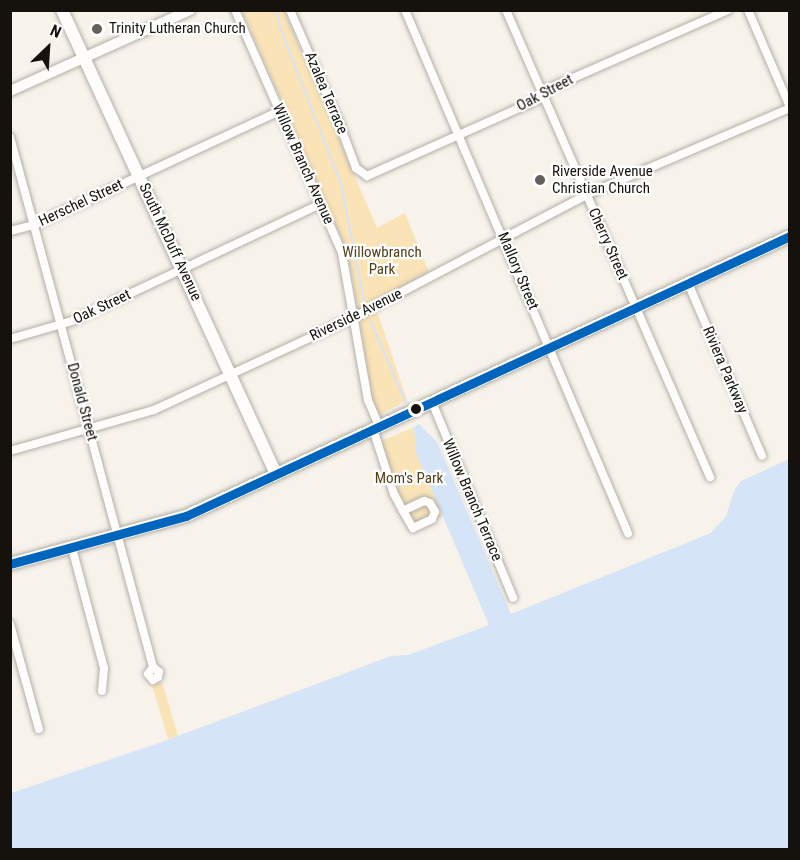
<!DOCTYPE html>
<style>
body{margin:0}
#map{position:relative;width:800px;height:860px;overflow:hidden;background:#f7f3ea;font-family:"Roboto Condensed",sans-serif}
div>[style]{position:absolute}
.green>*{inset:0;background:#f9e3b7}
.water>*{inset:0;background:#d5e4f7}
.stream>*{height:2px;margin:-1px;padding:0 1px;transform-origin:1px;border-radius:1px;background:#d5e4f7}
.roads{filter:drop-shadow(0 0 2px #b2afa9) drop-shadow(0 0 2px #b2afa9)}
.minor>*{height:8px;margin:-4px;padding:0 4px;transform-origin:4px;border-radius:4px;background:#fefdfc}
.tertiary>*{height:10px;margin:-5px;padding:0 5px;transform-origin:5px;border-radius:5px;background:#fefdfc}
.secondary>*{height:12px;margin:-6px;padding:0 6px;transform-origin:6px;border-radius:6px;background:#fefdfc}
.bus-1>*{height:9px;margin:-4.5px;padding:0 4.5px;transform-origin:4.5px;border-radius:4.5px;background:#0065bd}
.dots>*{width:16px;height:16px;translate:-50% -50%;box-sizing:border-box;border:3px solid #fff;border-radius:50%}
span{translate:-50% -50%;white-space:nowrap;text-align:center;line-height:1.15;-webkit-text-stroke:4.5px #fff;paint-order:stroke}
.poi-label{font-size:15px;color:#15120d}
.left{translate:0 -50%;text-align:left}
.street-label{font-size:15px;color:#15120d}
.park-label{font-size:15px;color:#523f18}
.frame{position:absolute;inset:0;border:12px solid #15120d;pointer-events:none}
.north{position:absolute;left:18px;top:18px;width:60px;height:60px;-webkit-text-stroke:4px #fff;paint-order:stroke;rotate:25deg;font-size:16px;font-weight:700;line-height:24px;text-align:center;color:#15120d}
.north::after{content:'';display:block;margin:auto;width:21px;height:27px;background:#15120d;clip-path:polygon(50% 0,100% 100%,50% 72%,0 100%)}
</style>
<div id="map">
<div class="green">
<div style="clip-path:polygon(242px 11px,284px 11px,377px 228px,405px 213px,429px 272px,358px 309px,347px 250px)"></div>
<div style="clip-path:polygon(376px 308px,407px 400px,378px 416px,372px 398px,359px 317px)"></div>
<div style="clip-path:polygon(414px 427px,416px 453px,443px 516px,417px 530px,394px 484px,381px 441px)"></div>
<div style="clip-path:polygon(162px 682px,178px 736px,168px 739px,152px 685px)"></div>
</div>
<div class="water">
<div style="clip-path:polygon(419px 424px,437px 442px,511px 614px,711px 533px,726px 516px,735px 489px,741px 481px,789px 459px,789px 849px,11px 849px,11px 793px,159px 743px,391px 656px,408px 655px,489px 625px,416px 453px,414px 427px)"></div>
</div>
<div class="stream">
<div style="left:276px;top:10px;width:18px;rotate:77deg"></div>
<div style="left:280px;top:28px;width:168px;rotate:68.6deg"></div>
<div style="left:341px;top:184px;width:119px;rotate:78.9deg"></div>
<div style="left:371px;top:322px;width:88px;rotate:66.6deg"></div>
</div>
<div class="roads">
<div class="minor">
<div style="left:235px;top:10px;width:266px;rotate:66.2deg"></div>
<div style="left:342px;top:253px;width:149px;rotate:80deg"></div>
<div style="left:368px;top:400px;width:28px;rotate:67deg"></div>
<div style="left:290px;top:10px;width:125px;rotate:66.5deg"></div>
<div style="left:340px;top:125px;width:46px;rotate:69.6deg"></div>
<div style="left:356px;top:168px;width:14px;rotate:36deg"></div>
<div style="left:367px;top:176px;width:186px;rotate:-24.1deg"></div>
<div style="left:537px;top:100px;width:16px;rotate:-45deg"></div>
<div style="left:548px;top:89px;width:197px;rotate:-23.7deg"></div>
<div style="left:405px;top:10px;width:569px;rotate:66.91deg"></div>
<div style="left:506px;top:10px;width:510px;rotate:66.4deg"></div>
<div style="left:748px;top:10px;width:106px;rotate:66.6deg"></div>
<div style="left:10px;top:137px;width:549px;rotate:74.9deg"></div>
<div style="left:153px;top:667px;width:8px;rotate:40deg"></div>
<div style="left:159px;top:672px;width:5px;rotate:101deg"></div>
<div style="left:158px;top:677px;width:6px;rotate:149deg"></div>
<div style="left:153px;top:680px;width:8px;rotate:-130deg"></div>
<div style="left:148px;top:674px;width:9px;rotate:-54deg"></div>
<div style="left:10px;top:231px;width:25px;rotate:-14deg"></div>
<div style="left:34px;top:225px;width:271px;rotate:-24.9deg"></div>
<div style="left:688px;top:283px;width:188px;rotate:66.8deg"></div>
<div style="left:10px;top:339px;width:65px;rotate:-16.2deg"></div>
<div style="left:72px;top:321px;width:275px;rotate:-25.2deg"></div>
<div style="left:432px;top:402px;width:212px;rotate:67.5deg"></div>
<div style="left:373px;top:429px;width:68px;rotate:72.1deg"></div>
<div style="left:394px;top:494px;width:19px;rotate:62deg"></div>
<div style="left:403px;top:511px;width:20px;rotate:60deg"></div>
<div style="left:413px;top:528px;width:21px;rotate:-25deg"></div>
<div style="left:432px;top:519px;width:8px;rotate:-67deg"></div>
<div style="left:435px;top:512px;width:10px;rotate:-119deg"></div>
<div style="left:430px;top:503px;width:6px;rotate:-162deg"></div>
<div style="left:424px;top:501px;width:23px;rotate:155deg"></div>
<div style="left:10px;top:451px;width:150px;rotate:-15.9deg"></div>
<div style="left:154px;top:410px;width:221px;rotate:-24.9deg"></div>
<div style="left:354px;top:317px;width:262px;rotate:-27.7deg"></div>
<div style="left:586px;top:195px;width:222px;rotate:-23.1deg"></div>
<div style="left:72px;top:548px;width:124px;rotate:75.1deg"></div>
<div style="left:104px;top:668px;width:23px;rotate:95deg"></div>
<div style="left:10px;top:624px;width:109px;rotate:74.6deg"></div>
</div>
<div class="tertiary">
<div style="left:10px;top:91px;width:197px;rotate:-24.2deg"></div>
</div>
<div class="secondary">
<div style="left:62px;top:10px;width:511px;rotate:65.24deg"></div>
<div style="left:10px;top:564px;width:182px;rotate:-15.3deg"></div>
<div style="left:186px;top:516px;width:666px;rotate:-24.87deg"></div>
</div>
</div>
<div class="bus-1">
<div style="left:10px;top:564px;width:182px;rotate:-15.3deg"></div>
<div style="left:186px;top:516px;width:666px;rotate:-24.87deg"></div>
</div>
<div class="dots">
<div style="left:97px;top:29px;background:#64615a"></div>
<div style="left:540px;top:180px;background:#64615a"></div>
<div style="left:416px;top:409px;background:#15120d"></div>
</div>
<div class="poi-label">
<span class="left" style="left:109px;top:29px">Trinity Lutheran Church</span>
<span class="left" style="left:552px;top:180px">Riverside Avenue<br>Christian Church</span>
</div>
<div class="street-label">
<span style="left:326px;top:93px;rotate:67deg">Azalea Terrace</span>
<span style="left:545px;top:93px;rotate:-28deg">Oak Street</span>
<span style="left:303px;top:164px;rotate:66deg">Willow Branch Avenue</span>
<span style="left:81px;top:203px;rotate:-25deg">Herschel Street</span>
<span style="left:170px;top:242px;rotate:65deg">South McDuff Avenue</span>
<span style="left:608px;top:244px;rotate:66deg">Cherry Street</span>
<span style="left:518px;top:271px;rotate:67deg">Mallory Street</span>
<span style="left:102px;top:307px;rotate:-25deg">Oak Street</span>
<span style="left:356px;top:315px;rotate:-26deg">Riverside Avenue</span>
<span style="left:725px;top:370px;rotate:67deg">Riviera Parkway</span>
<span style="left:82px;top:402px;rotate:75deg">Donald Street</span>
<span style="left:472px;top:500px;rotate:67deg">Willow Branch Terrace</span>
</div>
<div class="park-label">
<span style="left:382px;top:261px">Willowbranch<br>Park</span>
<span style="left:409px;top:479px">Mom's Park</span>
</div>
<div class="frame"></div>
<div class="north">N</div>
</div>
